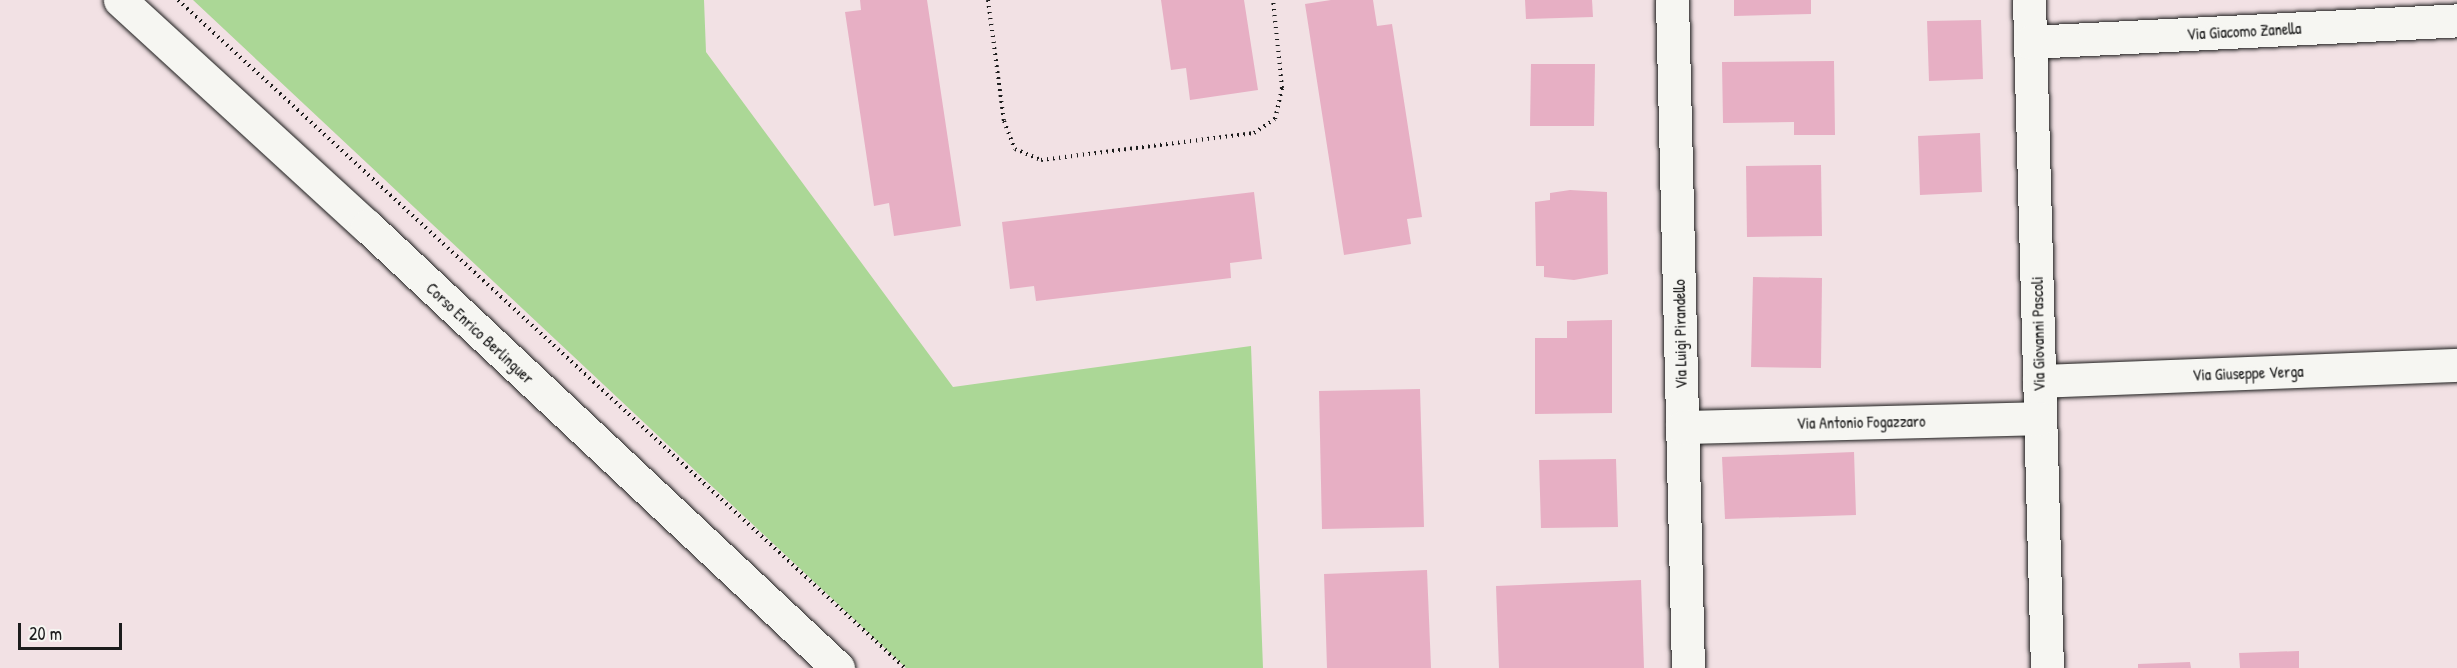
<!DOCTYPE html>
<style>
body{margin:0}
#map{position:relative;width:2457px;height:668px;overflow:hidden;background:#f2e1e4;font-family:"Patrick Hand",sans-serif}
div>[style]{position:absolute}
.green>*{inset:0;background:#abd796}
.building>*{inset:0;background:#e7afc4}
.path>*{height:4px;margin-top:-2px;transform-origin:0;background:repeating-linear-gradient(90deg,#1c1c1c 0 1.5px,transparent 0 6px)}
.roads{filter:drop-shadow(0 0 2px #1c1c1c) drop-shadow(0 0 2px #1c1c1c)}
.street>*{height:33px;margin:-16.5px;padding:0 16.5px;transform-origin:16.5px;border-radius:16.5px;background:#f6f6f2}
.secondary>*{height:33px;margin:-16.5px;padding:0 16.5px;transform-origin:16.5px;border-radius:16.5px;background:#f6f6f2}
span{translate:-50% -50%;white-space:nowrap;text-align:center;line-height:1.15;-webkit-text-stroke:4.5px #f6f6f2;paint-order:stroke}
.street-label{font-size:16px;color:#1c1c1c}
.scale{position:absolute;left:18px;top:623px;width:104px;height:27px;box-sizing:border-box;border:3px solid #1c1c1c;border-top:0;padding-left:8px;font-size:18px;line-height:21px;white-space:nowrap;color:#1c1c1c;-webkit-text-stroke:4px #f6f6f2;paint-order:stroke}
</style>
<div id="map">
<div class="green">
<div style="clip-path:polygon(193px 0,704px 0,706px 52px,953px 387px,1251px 346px,1263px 668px,906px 668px)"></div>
</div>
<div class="building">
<div style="clip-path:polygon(860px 0,927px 0,961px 226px,894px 236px,889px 203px,874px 206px,845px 12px,861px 10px)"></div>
<div style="clip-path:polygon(1161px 0,1244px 0,1258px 90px,1190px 100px,1186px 68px,1171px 70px)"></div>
<div style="clip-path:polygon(1331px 0,1373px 0,1377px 26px,1392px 24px,1422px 217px,1407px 219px,1411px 244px,1344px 255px,1305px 4px)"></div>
<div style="clip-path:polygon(1525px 0,1592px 0,1593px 17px,1526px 19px)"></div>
<div style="clip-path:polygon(1734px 0,1811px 0,1811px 14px,1734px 16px)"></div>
<div style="clip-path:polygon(1981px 20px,1983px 79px,1929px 81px,1927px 21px)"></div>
<div style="clip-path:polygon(1834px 61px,1835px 135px,1794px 135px,1794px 122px,1723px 123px,1722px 62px)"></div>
<div style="clip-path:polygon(1531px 64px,1595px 64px,1594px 126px,1530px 126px)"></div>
<div style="clip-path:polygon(1980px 133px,1982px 192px,1920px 195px,1918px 136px)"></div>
<div style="clip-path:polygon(1821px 165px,1822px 236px,1747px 237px,1746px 166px)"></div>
<div style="clip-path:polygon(1570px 190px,1607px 192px,1608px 274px,1574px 280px,1544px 277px,1544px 266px,1536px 266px,1535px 202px,1550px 200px,1550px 193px)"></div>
<div style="clip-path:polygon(1254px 192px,1262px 259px,1230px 263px,1231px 278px,1036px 301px,1034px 286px,1010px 289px,1002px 222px)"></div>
<div style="clip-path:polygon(1753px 277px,1822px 278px,1821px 368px,1751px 367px)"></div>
<div style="clip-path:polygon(1612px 320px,1612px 413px,1535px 414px,1535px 338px,1567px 338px,1567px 321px)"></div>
<div style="clip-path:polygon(1420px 389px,1424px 527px,1322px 529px,1319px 391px)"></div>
<div style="clip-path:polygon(1854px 452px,1856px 515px,1725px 519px,1722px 457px)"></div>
<div style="clip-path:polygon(1616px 459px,1618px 527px,1541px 528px,1539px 460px)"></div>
<div style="clip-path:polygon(1427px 570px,1431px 668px,1327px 668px,1324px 574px)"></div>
<div style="clip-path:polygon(1641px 580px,1644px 668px,1499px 668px,1496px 586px)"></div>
<div style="clip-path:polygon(2299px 651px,2299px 668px,2240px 668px,2239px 653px)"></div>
<div style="clip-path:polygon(2190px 662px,2191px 668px,2138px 668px,2138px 664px)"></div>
</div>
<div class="path">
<div style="left:178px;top:0;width:987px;rotate:42.58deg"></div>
<div style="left:988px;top:0;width:122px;rotate:82.5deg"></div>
<div style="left:1004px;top:121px;width:30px;rotate:69deg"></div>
<div style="left:1015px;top:149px;width:28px;rotate:23deg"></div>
<div style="left:1041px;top:160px;width:215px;rotate:-7.2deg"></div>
<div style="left:1254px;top:133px;width:25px;rotate:-34deg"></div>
<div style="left:1275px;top:119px;width:32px;rotate:-77deg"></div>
<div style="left:1282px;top:88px;width:88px;rotate:-95.8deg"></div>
</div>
<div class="roads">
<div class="street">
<div style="left:1672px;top:0;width:668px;rotate:88.63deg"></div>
<div style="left:2029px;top:0;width:668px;rotate:88.46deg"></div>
<div style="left:2030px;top:42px;width:428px;rotate:-2.9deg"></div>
<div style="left:2039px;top:381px;width:418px;rotate:-2.2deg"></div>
<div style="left:1682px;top:427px;width:358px;rotate:-1.4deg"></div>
</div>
<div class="secondary">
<div style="left:120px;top:0;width:335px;rotate:42.5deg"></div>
<div style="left:367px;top:226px;width:646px;rotate:43.18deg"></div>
</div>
</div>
<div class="street-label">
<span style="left:2244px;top:31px;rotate:-3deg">Via Giacomo Zanella</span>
<span style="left:480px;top:333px;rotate:43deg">Corso Enrico Berlinguer</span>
<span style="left:1680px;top:334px;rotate:-91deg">Via Luigi Pirandello</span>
<span style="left:2038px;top:334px;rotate:-91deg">Via Giovanni Pascoli</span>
<span style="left:2248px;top:373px;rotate:-2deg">Via Giuseppe Verga</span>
<span style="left:1861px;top:422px;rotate:-1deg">Via Antonio Fogazzaro</span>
</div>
<div class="scale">20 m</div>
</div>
